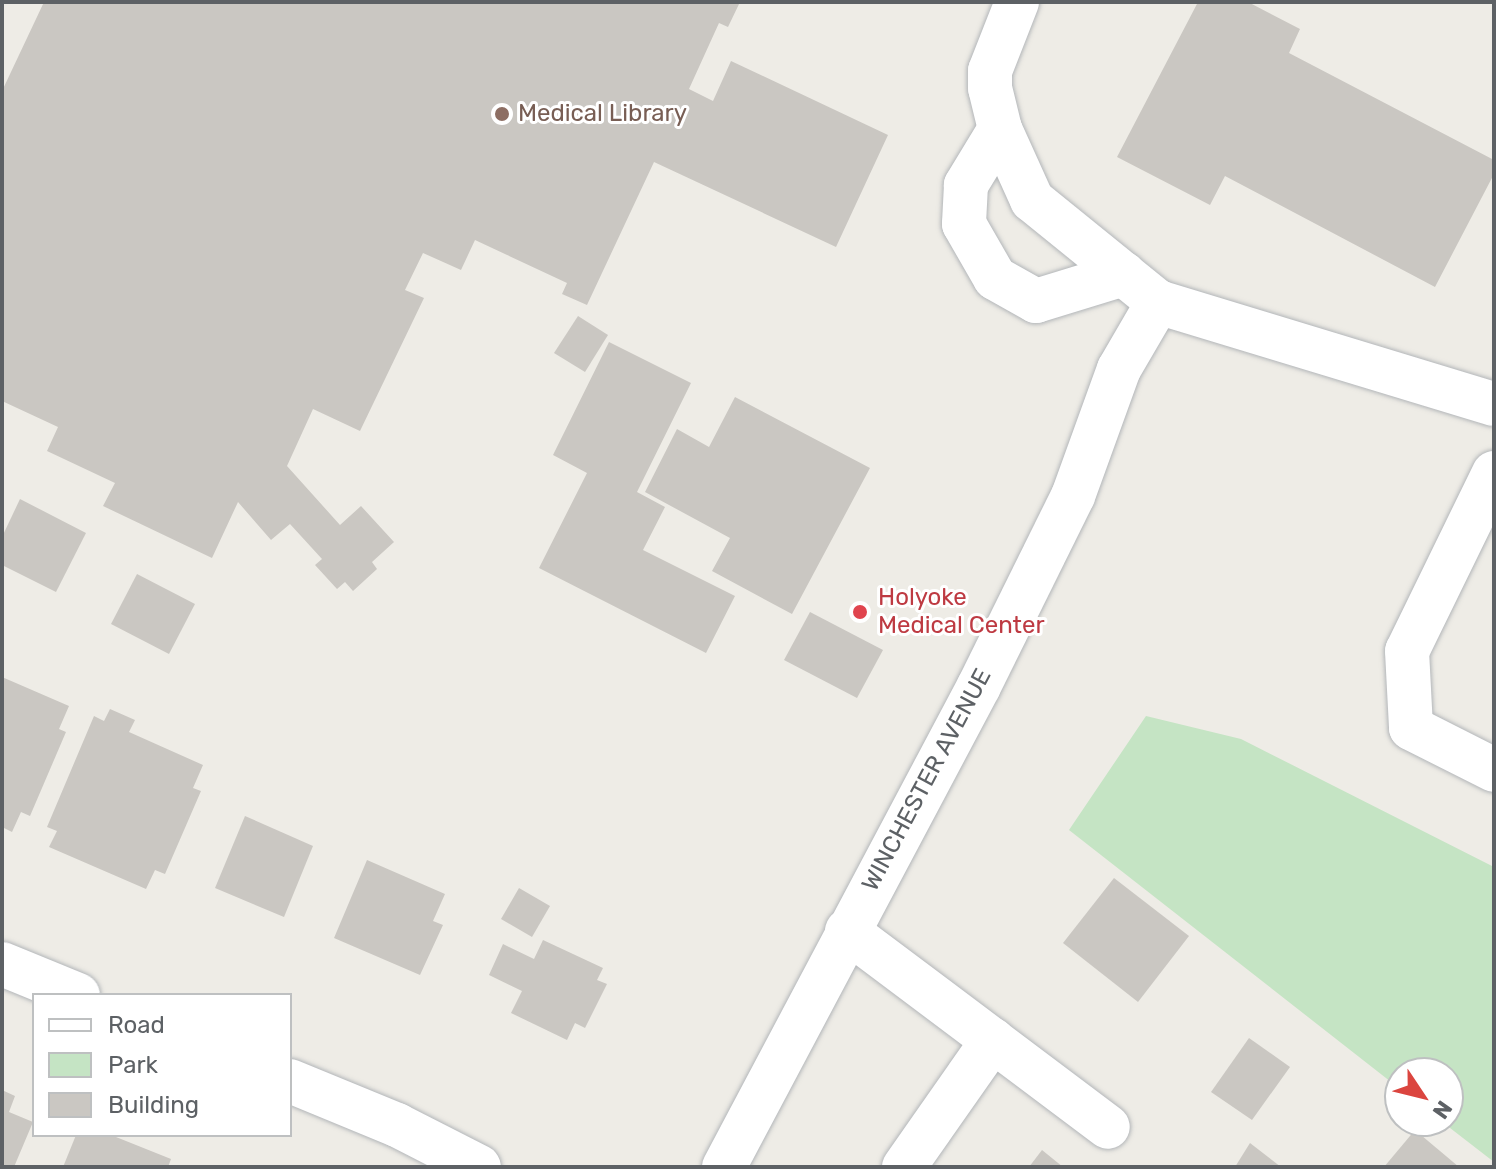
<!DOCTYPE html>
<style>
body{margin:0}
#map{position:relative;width:1496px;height:1169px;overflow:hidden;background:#eeece6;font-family:Rubik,sans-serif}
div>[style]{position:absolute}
.green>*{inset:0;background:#c5e4c4}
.building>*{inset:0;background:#cac7c2}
.roads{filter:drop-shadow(0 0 2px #b3b6b9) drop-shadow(0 0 2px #b3b6b9)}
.minor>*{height:44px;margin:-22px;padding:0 22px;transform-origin:22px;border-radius:22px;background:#fff}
.dots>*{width:22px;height:22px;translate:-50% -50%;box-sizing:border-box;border:4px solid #fff;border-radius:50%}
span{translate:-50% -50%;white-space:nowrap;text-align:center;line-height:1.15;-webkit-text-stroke:6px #fff;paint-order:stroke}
.education-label{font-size:24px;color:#785e54}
.left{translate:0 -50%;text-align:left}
.health-label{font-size:24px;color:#be3a42}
.street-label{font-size:24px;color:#5d6165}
.frame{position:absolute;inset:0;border:4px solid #5d6165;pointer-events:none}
.legend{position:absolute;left:32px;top:993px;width:260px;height:144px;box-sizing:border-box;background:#fff;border:2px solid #bec0c1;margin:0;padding:10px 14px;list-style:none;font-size:24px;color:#5d6165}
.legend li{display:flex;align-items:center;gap:16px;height:40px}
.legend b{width:40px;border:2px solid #bec0c1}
.north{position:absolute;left:1384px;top:1057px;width:80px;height:80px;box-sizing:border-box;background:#fff;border:2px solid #bec0c1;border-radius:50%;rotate:125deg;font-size:22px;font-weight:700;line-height:32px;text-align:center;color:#5d6165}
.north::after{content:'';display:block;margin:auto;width:28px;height:36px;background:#db453f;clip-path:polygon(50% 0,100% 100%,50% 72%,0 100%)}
</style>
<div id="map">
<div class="green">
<div style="clip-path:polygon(1146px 716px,1241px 739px,1494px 867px,1494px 1162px,1441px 1121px,1448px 1121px,1448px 1073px,1400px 1073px,1400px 1089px,1069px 830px)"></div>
</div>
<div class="building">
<div style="clip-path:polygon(44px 2px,740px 2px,728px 27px,719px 23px,689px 89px,713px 101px,731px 61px,888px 135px,836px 247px,654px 162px,587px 305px,562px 294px,567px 283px,475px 240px,461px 270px,423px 253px,405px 290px,424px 298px,360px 431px,313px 409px,287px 466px,340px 525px,361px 506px,394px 542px,372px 562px,377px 569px,353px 591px,345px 582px,337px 589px,315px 565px,322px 559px,290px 524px,271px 540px,238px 502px,212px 558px,103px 506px,115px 483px,47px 451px,58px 427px,2px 401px,2px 91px)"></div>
<div style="clip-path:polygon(1198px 2px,1248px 2px,1300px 29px,1289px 53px,1494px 160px,1494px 174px,1435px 287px,1225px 176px,1210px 205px,1117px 157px)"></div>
<div style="clip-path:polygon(578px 316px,608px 335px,585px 372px,554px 353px)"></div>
<div style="clip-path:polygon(609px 342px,691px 383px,637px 492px,665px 507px,643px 550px,735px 596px,706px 653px,539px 568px,587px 473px,553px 455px)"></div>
<div style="clip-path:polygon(735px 397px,870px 468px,792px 614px,712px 571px,730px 538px,645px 492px,677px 429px,709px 447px)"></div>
<div style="clip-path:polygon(20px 499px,86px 533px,56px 592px,2px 565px,2px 537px)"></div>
<div style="clip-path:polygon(137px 574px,195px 604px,169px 654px,111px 624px)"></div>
<div style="clip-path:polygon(810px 612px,883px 650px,857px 698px,784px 660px)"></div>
<div style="clip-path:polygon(2px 677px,69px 706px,59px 729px,66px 732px,30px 816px,21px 812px,12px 832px,2px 827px)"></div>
<div style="clip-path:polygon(110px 709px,135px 720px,129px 732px,203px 765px,193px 788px,201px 791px,165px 874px,155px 870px,146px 889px,49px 847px,57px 831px,47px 827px,94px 716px,104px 721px)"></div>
<div style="clip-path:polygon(245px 816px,313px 846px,284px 917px,215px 888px)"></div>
<div style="clip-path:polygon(367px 860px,445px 894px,433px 921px,443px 925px,420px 975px,334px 938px)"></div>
<div style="clip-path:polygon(1114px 878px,1189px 936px,1138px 1002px,1063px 943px)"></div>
<div style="clip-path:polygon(519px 888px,550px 906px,532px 937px,501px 919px)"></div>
<div style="clip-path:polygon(543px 940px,603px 968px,597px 980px,607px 984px,585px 1028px,575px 1023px,567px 1040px,511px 1013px,522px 991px,489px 975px,503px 944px,534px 959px)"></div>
<div style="clip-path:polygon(1249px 1038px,1290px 1067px,1252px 1120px,1211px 1092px)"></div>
<div style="clip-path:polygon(2px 1090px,15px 1096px,9px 1112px,33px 1122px,14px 1167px,2px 1167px)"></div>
<div style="clip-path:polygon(1415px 1130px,1459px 1167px,1384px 1167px)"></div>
<div style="clip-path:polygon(76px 1135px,111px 1135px,171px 1159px,168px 1167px,63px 1167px)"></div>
<div style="clip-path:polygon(1250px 1143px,1281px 1167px,1235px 1167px)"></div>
<div style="clip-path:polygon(1042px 1150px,1063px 1167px,1029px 1167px)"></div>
</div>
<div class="roads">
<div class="minor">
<div style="left:1017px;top:2px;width:74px;rotate:111.4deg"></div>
<div style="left:990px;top:71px;width:17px;rotate:90deg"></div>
<div style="left:990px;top:88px;width:42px;rotate:76.3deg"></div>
<div style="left:1000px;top:129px;width:78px;rotate:65.7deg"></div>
<div style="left:1032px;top:200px;width:162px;rotate:39deg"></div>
<div style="left:1158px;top:302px;width:351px;rotate:16.9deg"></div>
<div style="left:1000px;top:129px;width:66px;rotate:121.3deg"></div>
<div style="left:966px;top:185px;width:39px;rotate:93deg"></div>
<div style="left:964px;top:224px;width:62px;rotate:60.1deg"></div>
<div style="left:995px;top:278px;width:47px;rotate:29.3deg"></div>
<div style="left:1036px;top:301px;width:92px;rotate:-17.1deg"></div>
<div style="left:1494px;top:473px;width:198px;rotate:116deg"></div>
<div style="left:1407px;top:651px;width:77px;rotate:87deg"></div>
<div style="left:1411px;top:728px;width:93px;rotate:26.8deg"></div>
<div style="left:847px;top:931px;width:326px;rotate:36.9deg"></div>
<div style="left:2px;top:964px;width:82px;rotate:22.2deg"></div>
<div style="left:290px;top:1081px;width:116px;rotate:22.4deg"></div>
<div style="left:397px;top:1125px;width:92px;rotate:27.1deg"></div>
<div style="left:724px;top:1167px;width:544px;rotate:-62.07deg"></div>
<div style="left:979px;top:686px;width:212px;rotate:-63.7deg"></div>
<div style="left:1073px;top:496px;width:135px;rotate:-70.1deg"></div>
<div style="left:1119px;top:369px;width:78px;rotate:-59.8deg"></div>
<div style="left:904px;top:1167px;width:155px;rotate:-55deg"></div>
</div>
</div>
<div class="dots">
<div style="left:502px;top:114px;background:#8d6e63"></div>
<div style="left:860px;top:612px;background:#e0444e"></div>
</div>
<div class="education-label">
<span class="left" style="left:518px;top:114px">Medical Library</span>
</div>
<div class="health-label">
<span class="left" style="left:878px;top:612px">Holyoke<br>Medical Center</span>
</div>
<div class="street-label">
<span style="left:927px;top:780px;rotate:-62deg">WINCHESTER AVENUE</span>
</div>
<div class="frame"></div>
<ul class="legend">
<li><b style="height:10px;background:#fff"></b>Road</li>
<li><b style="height:22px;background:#c5e4c4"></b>Park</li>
<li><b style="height:22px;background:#cac7c2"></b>Building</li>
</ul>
<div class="north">N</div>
</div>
